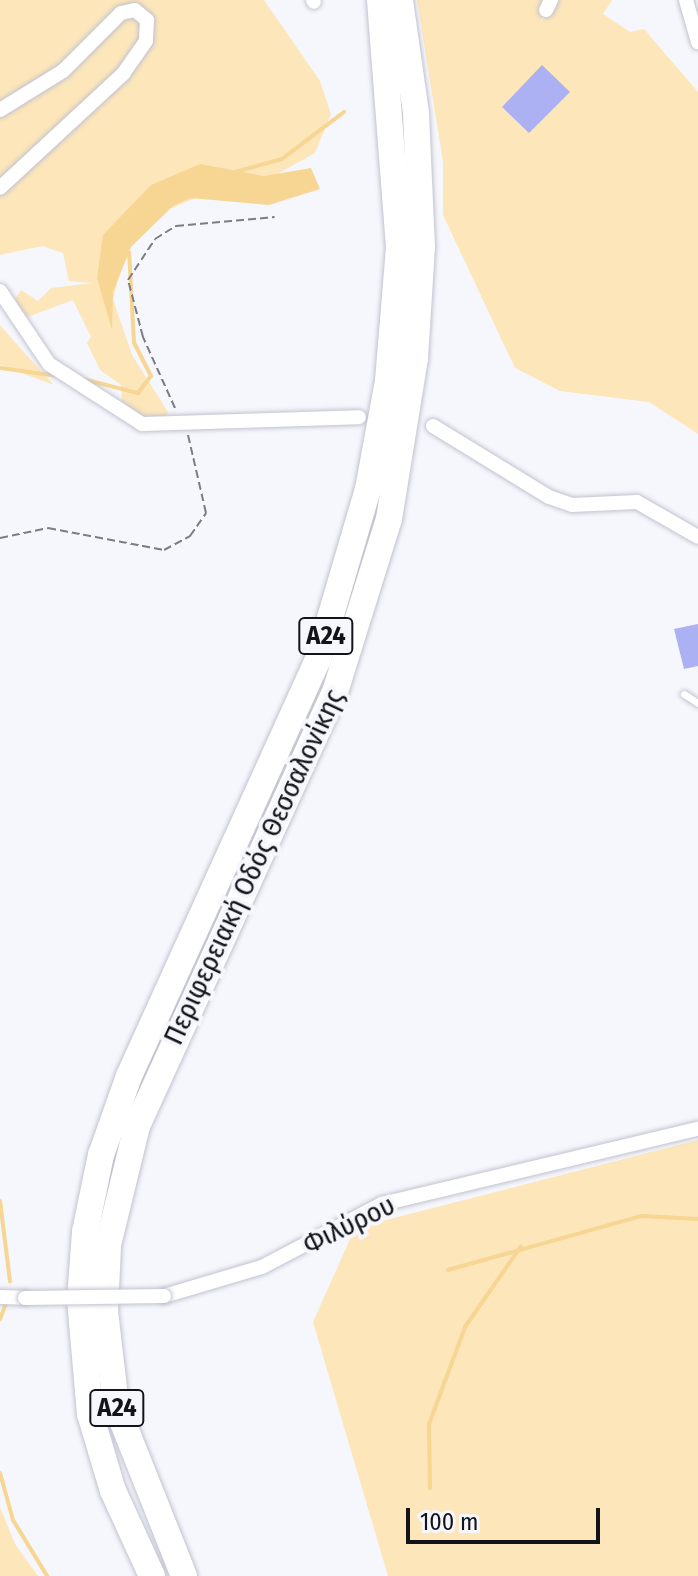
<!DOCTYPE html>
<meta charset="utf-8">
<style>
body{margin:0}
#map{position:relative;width:698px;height:1576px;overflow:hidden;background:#f6f7fc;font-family:"Fira Sans Condensed",sans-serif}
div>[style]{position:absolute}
.green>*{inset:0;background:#fce6ba}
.water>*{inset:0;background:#f7d592}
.stream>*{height:4px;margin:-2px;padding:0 2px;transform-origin:2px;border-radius:2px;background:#f7d592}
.building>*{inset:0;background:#abb1f2}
.path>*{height:2px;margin-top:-1px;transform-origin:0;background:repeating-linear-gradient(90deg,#7c7d82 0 8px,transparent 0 12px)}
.roads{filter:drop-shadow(0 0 2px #c1c2d0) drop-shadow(0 0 2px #c1c2d0)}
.lane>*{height:7px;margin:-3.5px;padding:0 3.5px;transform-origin:3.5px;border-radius:3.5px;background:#fff}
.street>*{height:14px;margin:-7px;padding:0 7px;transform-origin:7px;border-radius:7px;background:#fff}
.highway>*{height:26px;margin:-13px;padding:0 13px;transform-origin:13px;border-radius:13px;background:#fff}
.bridges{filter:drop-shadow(0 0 2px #c1c2d0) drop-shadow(0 0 2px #c1c2d0)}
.street-bridge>*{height:14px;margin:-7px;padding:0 7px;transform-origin:7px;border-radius:7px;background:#fff}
span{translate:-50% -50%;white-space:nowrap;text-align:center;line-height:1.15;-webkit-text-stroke:8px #f6f7fc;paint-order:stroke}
.shield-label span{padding:2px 6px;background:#f6f7fc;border:2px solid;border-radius:6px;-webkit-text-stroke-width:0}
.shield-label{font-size:26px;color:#131419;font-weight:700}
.street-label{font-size:28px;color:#131419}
.scale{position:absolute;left:406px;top:1508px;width:194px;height:36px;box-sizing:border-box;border:4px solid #131419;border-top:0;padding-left:10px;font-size:24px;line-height:28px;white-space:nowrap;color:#131419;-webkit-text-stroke:6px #f6f7fc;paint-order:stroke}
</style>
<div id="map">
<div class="green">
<div style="clip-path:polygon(0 0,264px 0,320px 81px,331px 114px,315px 153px,234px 198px,196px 198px,132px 224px,113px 299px,132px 355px,168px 412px,164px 419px,141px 416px,122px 401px,121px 385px,100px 370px,87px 343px,91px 337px,73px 300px,25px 318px,15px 299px,21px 290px,38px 301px,51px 288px,92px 283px,69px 281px,63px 253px,42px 246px,0 255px)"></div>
<div style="clip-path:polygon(417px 0,550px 0,540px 23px,558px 0,612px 0,603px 14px,630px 32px,644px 29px,698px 92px,698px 434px,649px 402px,560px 391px,515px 368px,443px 215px,443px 162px)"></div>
<div style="clip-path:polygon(0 325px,29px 358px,54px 385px,0 365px)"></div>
<div style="clip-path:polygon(698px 1140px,698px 1576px,388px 1576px,313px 1322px,355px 1228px)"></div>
<div style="clip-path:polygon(0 1507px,15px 1544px,38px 1576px,0 1576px)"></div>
</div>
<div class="water">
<div style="clip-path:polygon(200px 164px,264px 176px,311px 168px,320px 189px,269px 205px,190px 198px,173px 206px,131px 247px,113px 292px,112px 330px,97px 278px,103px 235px,151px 185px)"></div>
</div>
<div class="stream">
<div style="left:228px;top:174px;width:56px;rotate:-15.5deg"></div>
<div style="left:282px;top:159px;width:78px;rotate:-37.2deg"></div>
<div style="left:0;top:368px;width:59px;rotate:7.9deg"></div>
<div style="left:79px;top:378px;width:61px;rotate:14.3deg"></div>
<div style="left:138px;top:393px;width:21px;rotate:-53deg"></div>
<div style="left:151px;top:376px;width:37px;rotate:-117deg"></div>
<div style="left:134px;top:343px;width:91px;rotate:-93.1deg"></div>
<div style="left:0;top:1201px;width:81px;rotate:82.9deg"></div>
<div style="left:448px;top:1270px;width:201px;rotate:-15.6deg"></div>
<div style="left:642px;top:1216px;width:56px;rotate:3.1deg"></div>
<div style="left:0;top:1319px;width:19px;rotate:-69deg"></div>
<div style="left:0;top:1473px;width:49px;rotate:74.5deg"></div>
<div style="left:13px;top:1520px;width:66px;rotate:58.7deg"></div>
<div style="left:430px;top:1488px;width:64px;rotate:-90.9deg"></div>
<div style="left:429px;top:1424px;width:103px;rotate:-69.6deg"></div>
<div style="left:465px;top:1327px;width:98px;rotate:-55.3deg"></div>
</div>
<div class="building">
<div style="clip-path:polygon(542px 65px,570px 92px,529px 133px,502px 107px)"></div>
<div style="clip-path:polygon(698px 624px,698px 666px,684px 669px,674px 629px)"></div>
</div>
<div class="path">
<div style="left:175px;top:408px;width:78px;rotate:-114.3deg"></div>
<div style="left:143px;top:337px;width:59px;rotate:-104.7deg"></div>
<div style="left:128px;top:280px;width:49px;rotate:-56.6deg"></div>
<div style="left:155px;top:239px;width:25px;rotate:-32deg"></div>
<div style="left:176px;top:226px;width:99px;rotate:-5.2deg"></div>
<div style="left:0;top:538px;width:49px;rotate:-11.8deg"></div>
<div style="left:48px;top:528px;width:118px;rotate:10.7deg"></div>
<div style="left:164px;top:550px;width:30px;rotate:-28deg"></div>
<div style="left:190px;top:536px;width:28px;rotate:-55deg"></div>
<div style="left:206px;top:513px;width:80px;rotate:-103deg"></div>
</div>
<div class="roads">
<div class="lane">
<div style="left:684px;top:694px;width:17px;rotate:33deg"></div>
</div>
<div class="street">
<div style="left:313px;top:0;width:2px;rotate:63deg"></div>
<div style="left:686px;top:0;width:44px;rotate:74.1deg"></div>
<div style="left:546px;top:10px;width:11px;rotate:-63deg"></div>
<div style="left:0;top:110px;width:74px;rotate:-31.8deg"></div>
<div style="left:63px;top:71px;width:82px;rotate:-45deg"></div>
<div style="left:121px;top:13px;width:14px;rotate:-12deg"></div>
<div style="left:135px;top:10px;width:16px;rotate:40deg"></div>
<div style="left:147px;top:20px;width:21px;rotate:93deg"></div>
<div style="left:146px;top:41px;width:39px;rotate:125deg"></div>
<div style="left:124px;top:73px;width:169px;rotate:137.2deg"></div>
<div style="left:0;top:291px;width:88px;rotate:56.1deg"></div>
<div style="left:49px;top:364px;width:111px;rotate:32.8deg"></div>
<div style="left:142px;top:424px;width:217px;rotate:-1.8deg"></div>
<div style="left:433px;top:426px;width:136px;rotate:31.5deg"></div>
<div style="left:549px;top:497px;width:24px;rotate:19deg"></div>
<div style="left:572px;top:505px;width:65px;rotate:-2.6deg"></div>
<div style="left:637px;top:502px;width:70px;rotate:29.8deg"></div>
<div style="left:164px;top:1296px;width:102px;rotate:-16.5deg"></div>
<div style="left:262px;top:1267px;width:136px;rotate:-27.7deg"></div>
<div style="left:382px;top:1204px;width:325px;rotate:-13.4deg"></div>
<div style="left:0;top:1297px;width:25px;rotate:2deg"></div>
</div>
<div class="highway">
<div style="left:152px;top:1576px;width:94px;rotate:-114.6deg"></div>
<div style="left:113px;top:1491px;width:80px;rotate:-106.6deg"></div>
<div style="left:90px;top:1414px;width:115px;rotate:-95deg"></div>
<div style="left:80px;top:1299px;width:67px;rotate:-85.7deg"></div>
<div style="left:85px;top:1232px;width:79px;rotate:-78.3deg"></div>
<div style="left:101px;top:1155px;width:84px;rotate:-70.5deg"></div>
<div style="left:129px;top:1076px;width:458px;rotate:-65.6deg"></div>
<div style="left:318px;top:659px;width:177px;rotate:-73.6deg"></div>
<div style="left:368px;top:489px;width:110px;rotate:-79.5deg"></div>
<div style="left:388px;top:381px;width:134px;rotate:-85.3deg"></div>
<div style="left:399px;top:247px;width:248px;rotate:-94.4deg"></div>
<div style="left:184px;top:1576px;width:184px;rotate:-111.7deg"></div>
<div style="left:116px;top:1405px;width:94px;rotate:-96.7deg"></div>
<div style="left:105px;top:1312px;width:67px;rotate:-87.4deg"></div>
<div style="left:108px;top:1245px;width:122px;rotate:-76.3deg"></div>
<div style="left:137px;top:1126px;width:477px;rotate:-65.5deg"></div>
<div style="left:335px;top:692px;width:181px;rotate:-72.7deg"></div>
<div style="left:389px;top:519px;width:163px;rotate:-80.8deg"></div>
<div style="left:415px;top:358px;width:111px;rotate:-86.4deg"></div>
<div style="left:422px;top:247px;width:134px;rotate:-92.6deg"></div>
<div style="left:416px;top:113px;width:114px;rotate:-98.1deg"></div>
</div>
</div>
<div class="bridges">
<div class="street-bridge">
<div style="left:25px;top:1298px;width:139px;rotate:-0.8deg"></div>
</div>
</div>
<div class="shield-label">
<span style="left:326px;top:636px">Α24</span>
<span style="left:117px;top:1408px">Α24</span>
</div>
<div class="street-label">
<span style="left:254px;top:867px;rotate:-65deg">Περιφερειακή Οδός Θεσσαλονίκης</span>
<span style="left:349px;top:1225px;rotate:-26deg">Φιλύρου</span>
</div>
<div class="scale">100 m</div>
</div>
